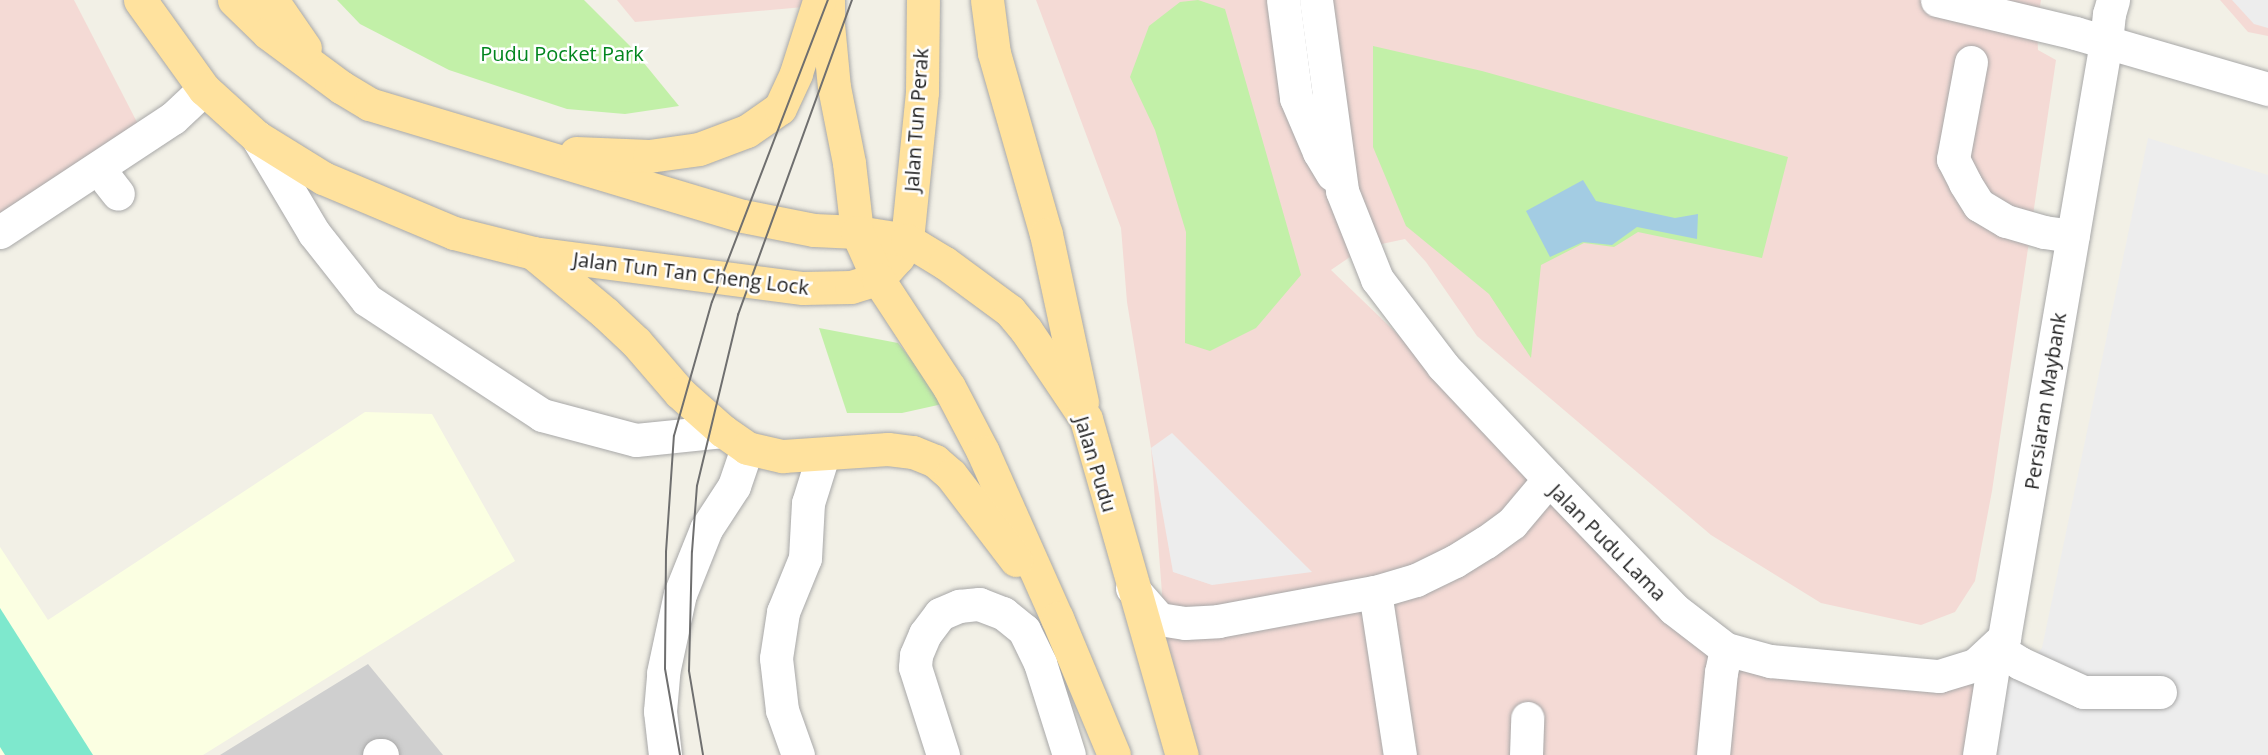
<!DOCTYPE html>
<style>
body{margin:0}
#map{position:relative;width:2268px;height:755px;overflow:hidden;background:#f2f0e6;font-family:"Open Sans",sans-serif}
div>[style]{position:absolute}
.commercial>*{inset:0;background:#f4dad5}
.education>*{inset:0;background:#fbffe2}
.religious>*{inset:0;background:#cfcfcf}
.grass>*{inset:0;background:#c2f0a8}
.pitch>*{inset:0;background:#7ee8cd}
.parking>*{inset:0;background:#ededed}
.water>*{inset:0;background:#a3cce3}
.roads{filter:drop-shadow(0 0 2px #a8a8a8) drop-shadow(0 0 2px #a8a8a8)}
.minor>*{height:33px;margin:-16.5px;padding:0 16.5px;transform-origin:16.5px;border-radius:16.5px;background:#fff}
.major>*{height:33px;margin:-16.5px;padding:0 16.5px;transform-origin:16.5px;border-radius:16.5px;background:#ffe29e}
.tram>*{height:1.5px;margin:-0.75px;padding:0 0.75px;transform-origin:0.75px;border-radius:0.75px;background:#6f6f6f}
span{translate:-50% -50%;white-space:nowrap;text-align:center;line-height:1.15;-webkit-text-stroke:5px #fff;paint-order:stroke}
.park-label{font-size:20px;color:#02861e}
.street-label{font-size:20px;color:#212121}
</style>
<div id="map">
<div class="commercial">
<div style="clip-path:polygon(0 0,74px 0,140px 128px,0 216px)"></div>
<div style="clip-path:polygon(617px 0,805px 0,804px 7px,635px 22px)"></div>
<div style="clip-path:polygon(1036px 0,2041px 0,2037px 24px,2038px 50px,2056px 60px,1992px 491px,1975px 581px,1955px 612px,1921px 625px,1821px 603px,1711px 535px,1477px 336px,1426px 262px,1405px 239px,1363px 248px,1331px 270px,1550px 481px,1758px 664px,2003px 688px,1996px 755px,1193px 755px,1169px 686px,1151px 448px,1127px 302px,1121px 228px)"></div>
<div style="clip-path:polygon(2220px 0,2268px 0,2268px 36px,2248px 32px)"></div>
</div>
<div class="education">
<div style="clip-path:polygon(365px 412px,432px 414px,515px 561px,203px 755px,0 755px,0 547px,48px 620px)"></div>
</div>
<div class="religious">
<div style="clip-path:polygon(368px 664px,443px 755px,220px 755px)"></div>
</div>
<div class="grass">
<div style="clip-path:polygon(337px 0,584px 0,630px 46px,679px 106px,625px 114px,567px 109px,449px 70px,360px 24px)"></div>
<div style="clip-path:polygon(1198px 0,1225px 9px,1301px 275px,1256px 328px,1210px 351px,1185px 343px,1186px 232px,1155px 130px,1130px 77px,1149px 26px,1180px 2px)"></div>
<div style="clip-path:polygon(1373px 46px,1482px 71px,1788px 157px,1762px 258px,1638px 232px,1614px 247px,1584px 243px,1541px 265px,1531px 358px,1489px 294px,1406px 226px,1373px 147px)"></div>
<div style="clip-path:polygon(819px 328px,898px 343px,947px 403px,902px 413px,847px 413px)"></div>
</div>
<div class="pitch">
<div style="clip-path:polygon(0 608px,93px 755px,5px 755px,0 747px)"></div>
</div>
<div class="parking">
<div style="clip-path:polygon(2232px 0,2268px 0,2268px 28px,2254px 24px)"></div>
<div style="clip-path:polygon(2148px 138px,2268px 175px,2268px 755px,1996px 755px,2003px 688px,2042px 648px)"></div>
<div style="clip-path:polygon(1172px 433px,1312px 572px,1212px 585px,1173px 572px,1151px 448px)"></div>
</div>
<div class="water">
<div style="clip-path:polygon(1583px 180px,1596px 201px,1675px 218px,1698px 214px,1697px 239px,1637px 227px,1612px 245px,1583px 242px,1550px 257px,1526px 211px)"></div>
</div>
<div class="roads">
<div class="minor">
<div style="left:1283px;top:0;width:99px;rotate:82.4deg"></div>
<div style="left:1296px;top:98px;width:59px;rotate:66.9deg"></div>
<div style="left:1319px;top:152px;width:26px;rotate:59deg"></div>
<div style="left:1316px;top:0;width:193px;rotate:82.2deg"></div>
<div style="left:1342px;top:191px;width:95px;rotate:68.3deg"></div>
<div style="left:1377px;top:279px;width:109px;rotate:52.8deg"></div>
<div style="left:1443px;top:366px;width:155px;rotate:46.8deg"></div>
<div style="left:1549px;top:479px;width:180px;rotate:46.1deg"></div>
<div style="left:1674px;top:609px;width:66px;rotate:37.6deg"></div>
<div style="left:1726px;top:649px;width:24px;rotate:102deg"></div>
<div style="left:1721px;top:672px;width:83px;rotate:95.5deg"></div>
<div style="left:1937px;top:0;width:142px;rotate:13.4deg"></div>
<div style="left:2075px;top:33px;width:201px;rotate:16.2deg"></div>
<div style="left:1971px;top:62px;width:99px;rotate:100.5deg"></div>
<div style="left:1953px;top:159px;width:27px;rotate:63deg"></div>
<div style="left:1965px;top:183px;width:26px;rotate:58deg"></div>
<div style="left:1979px;top:205px;width:31px;rotate:31deg"></div>
<div style="left:2006px;top:221px;width:40px;rotate:16deg"></div>
<div style="left:2044px;top:232px;width:29px;rotate:8deg"></div>
<div style="left:257px;top:137px;width:112px;rotate:59.3deg"></div>
<div style="left:314px;top:233px;width:85px;rotate:51.7deg"></div>
<div style="left:367px;top:300px;width:209px;rotate:33.3deg"></div>
<div style="left:542px;top:415px;width:97px;rotate:14.9deg"></div>
<div style="left:636px;top:440px;width:87px;rotate:-5.9deg"></div>
<div style="left:108px;top:181px;width:16px;rotate:52deg"></div>
<div style="left:0;top:232px;width:207px;rotate:-33.4deg"></div>
<div style="left:173px;top:118px;width:42px;rotate:-43.1deg"></div>
<div style="left:1132px;top:588px;width:41px;rotate:48.9deg"></div>
<div style="left:1159px;top:619px;width:26px;rotate:9deg"></div>
<div style="left:1185px;top:623px;width:33px;rotate:-3deg"></div>
<div style="left:1218px;top:621px;width:160px;rotate:-10.5deg"></div>
<div style="left:1375px;top:592px;width:43px;rotate:-16.3deg"></div>
<div style="left:1416px;top:580px;width:43px;rotate:-26deg"></div>
<div style="left:1455px;top:561px;width:36px;rotate:-32deg"></div>
<div style="left:1486px;top:542px;width:32px;rotate:-36deg"></div>
<div style="left:1512px;top:523px;width:57px;rotate:-49.9deg"></div>
<div style="left:1375px;top:592px;width:165px;rotate:81.3deg"></div>
<div style="left:1726px;top:649px;width:46px;rotate:15.3deg"></div>
<div style="left:1770px;top:661px;width:170px;rotate:5.1deg"></div>
<div style="left:1939px;top:676px;width:38px;rotate:-17deg"></div>
<div style="left:1975px;top:665px;width:40px;rotate:-43deg"></div>
<div style="left:2004px;top:638px;width:605px;rotate:-80.29deg"></div>
<div style="left:2106px;top:42px;width:28px;rotate:-84deg"></div>
<div style="left:2109px;top:14px;width:15px;rotate:-74deg"></div>
<div style="left:379px;top:755px;width:3px"></div>
<div style="left:665px;top:755px;width:44px;rotate:-96.5deg"></div>
<div style="left:660px;top:711px;width:38px;rotate:-85deg"></div>
<div style="left:663px;top:673px;width:81px;rotate:-77.9deg"></div>
<div style="left:680px;top:594px;width:70px;rotate:-68.2deg"></div>
<div style="left:706px;top:529px;width:51px;rotate:-56.9deg"></div>
<div style="left:734px;top:486px;width:40px;rotate:-71.1deg"></div>
<div style="left:798px;top:755px;width:48px;rotate:-109.6deg"></div>
<div style="left:782px;top:710px;width:52px;rotate:-96.6deg"></div>
<div style="left:776px;top:658px;width:47px;rotate:-81.3deg"></div>
<div style="left:783px;top:612px;width:58px;rotate:-67.8deg"></div>
<div style="left:805px;top:558px;width:55px;rotate:-86.9deg"></div>
<div style="left:808px;top:503px;width:50px;rotate:-72.6deg"></div>
<div style="left:943px;top:755px;width:92px;rotate:-107.7deg"></div>
<div style="left:915px;top:667px;width:12px;rotate:-85deg"></div>
<div style="left:916px;top:655px;width:23px;rotate:-67deg"></div>
<div style="left:925px;top:634px;width:25px;rotate:-53deg"></div>
<div style="left:940px;top:614px;width:21px;rotate:-23deg"></div>
<div style="left:959px;top:606px;width:20px;rotate:-6deg"></div>
<div style="left:979px;top:604px;width:26px;rotate:21deg"></div>
<div style="left:1003px;top:613px;width:27px;rotate:39deg"></div>
<div style="left:1024px;top:630px;width:37px;rotate:64deg"></div>
<div style="left:1040px;top:663px;width:96px;rotate:72.5deg"></div>
<div style="left:1526px;top:755px;width:37px;rotate:-88deg"></div>
<div style="left:1979px;top:755px;width:108px;rotate:-81deg"></div>
<div style="left:1996px;top:648px;width:28px;rotate:32deg"></div>
<div style="left:2020px;top:663px;width:69px;rotate:24.7deg"></div>
<div style="left:2083px;top:692px;width:77px"></div>
</div>
<div class="major">
<div style="left:140px;top:0;width:110px;rotate:54.3deg"></div>
<div style="left:204px;top:89px;width:72px;rotate:42.2deg"></div>
<div style="left:257px;top:137px;width:78px;rotate:31.8deg"></div>
<div style="left:323px;top:178px;width:142px;rotate:22.8deg"></div>
<div style="left:454px;top:233px;width:81px;rotate:14.2deg"></div>
<div style="left:533px;top:253px;width:272px;rotate:7.4deg"></div>
<div style="left:803px;top:288px;width:48px;rotate:-1.2deg"></div>
<div style="left:851px;top:287px;width:28px;rotate:-17deg"></div>
<div style="left:878px;top:279px;width:30px;rotate:-48deg"></div>
<div style="left:898px;top:257px;width:19px;rotate:-62deg"></div>
<div style="left:907px;top:240px;width:149px;rotate:-84.2deg"></div>
<div style="left:922px;top:92px;width:92px;rotate:-89.4deg"></div>
<div style="left:234px;top:0;width:47px;rotate:44.1deg"></div>
<div style="left:268px;top:33px;width:91px;rotate:36.5deg"></div>
<div style="left:341px;top:87px;width:33px;rotate:31deg"></div>
<div style="left:369px;top:104px;width:390px;rotate:16.7deg"></div>
<div style="left:743px;top:216px;width:72px;rotate:11.2deg"></div>
<div style="left:814px;top:230px;width:43px;rotate:2.7deg"></div>
<div style="left:857px;top:232px;width:51px;rotate:9.1deg"></div>
<div style="left:907px;top:240px;width:44px;rotate:31.2deg"></div>
<div style="left:945px;top:263px;width:81px;rotate:36.4deg"></div>
<div style="left:1010px;top:311px;width:25px;rotate:50deg"></div>
<div style="left:1026px;top:330px;width:107px;rotate:56deg"></div>
<div style="left:1086px;top:419px;width:349px;rotate:74.1deg"></div>
<div style="left:272px;top:0;width:58px;rotate:55.5deg"></div>
<div style="left:828px;top:0;width:24px;rotate:90deg"></div>
<div style="left:828px;top:24px;width:63px;rotate:84.6deg"></div>
<div style="left:834px;top:87px;width:77px;rotate:78.8deg"></div>
<div style="left:849px;top:163px;width:69px;rotate:83.4deg"></div>
<div style="left:857px;top:232px;width:51px;rotate:65.9deg"></div>
<div style="left:878px;top:279px;width:129px;rotate:56.7deg"></div>
<div style="left:949px;top:387px;width:73px;rotate:62.4deg"></div>
<div style="left:983px;top:452px;width:182px;rotate:66deg"></div>
<div style="left:1057px;top:618px;width:148px;rotate:67.4deg"></div>
<div style="left:987px;top:0;width:53px;rotate:82.5deg"></div>
<div style="left:994px;top:53px;width:188px;rotate:74deg"></div>
<div style="left:1046px;top:234px;width:172px;rotate:77.9deg"></div>
<div style="left:576px;top:153px;width:73px;rotate:2.4deg"></div>
<div style="left:649px;top:156px;width:50px;rotate:-8deg"></div>
<div style="left:699px;top:149px;width:51px;rotate:-20.6deg"></div>
<div style="left:747px;top:131px;width:40px;rotate:-34.9deg"></div>
<div style="left:780px;top:108px;width:38px;rotate:-65deg"></div>
<div style="left:796px;top:73px;width:76px;rotate:-72.3deg"></div>
<div style="left:533px;top:253px;width:94px;rotate:39.8deg"></div>
<div style="left:605px;top:313px;width:42px;rotate:43.1deg"></div>
<div style="left:636px;top:342px;width:67px;rotate:49.2deg"></div>
<div style="left:680px;top:393px;width:57px;rotate:41.5deg"></div>
<div style="left:723px;top:431px;width:29px;rotate:35deg"></div>
<div style="left:747px;top:448px;width:37px;rotate:13deg"></div>
<div style="left:783px;top:456px;width:105px;rotate:-3.8deg"></div>
<div style="left:888px;top:449px;width:25px;rotate:7deg"></div>
<div style="left:913px;top:452px;width:24px;rotate:22deg"></div>
<div style="left:935px;top:461px;width:21px;rotate:41deg"></div>
<div style="left:951px;top:475px;width:107px;rotate:52.6deg"></div>
</div>
</div>
<div class="tram">
<div style="left:680px;top:755px;width:87px;rotate:-99.9deg"></div>
<div style="left:665px;top:669px;width:117px;rotate:-89.5deg"></div>
<div style="left:666px;top:552px;width:116px;rotate:-86.1deg"></div>
<div style="left:674px;top:436px;width:139px;rotate:-74.2deg"></div>
<div style="left:712px;top:302px;width:324px;rotate:-69deg"></div>
<div style="left:703px;top:755px;width:85px;rotate:-99.5deg"></div>
<div style="left:689px;top:671px;width:119px;rotate:-88.6deg"></div>
<div style="left:692px;top:552px;width:66px;rotate:-85.7deg"></div>
<div style="left:697px;top:486px;width:176px;rotate:-76.5deg"></div>
<div style="left:738px;top:315px;width:335px;rotate:-70.1deg"></div>
</div>
<div class="park-label">
<span style="left:562px;top:53px">Pudu Pocket Park</span>
</div>
<div class="street-label">
<span style="left:916px;top:120px;rotate:-86deg">Jalan Tun Perak</span>
<span style="left:691px;top:273px;rotate:7deg">Jalan Tun Tan Cheng Lock</span>
<span style="left:2045px;top:401px;rotate:-81deg">Persiaran Maybank</span>
<span style="left:1096px;top:464px;rotate:73deg">Jalan Pudu</span>
<span style="left:1608px;top:542px;rotate:45deg">Jalan Pudu Lama</span>
</div>
</div>
